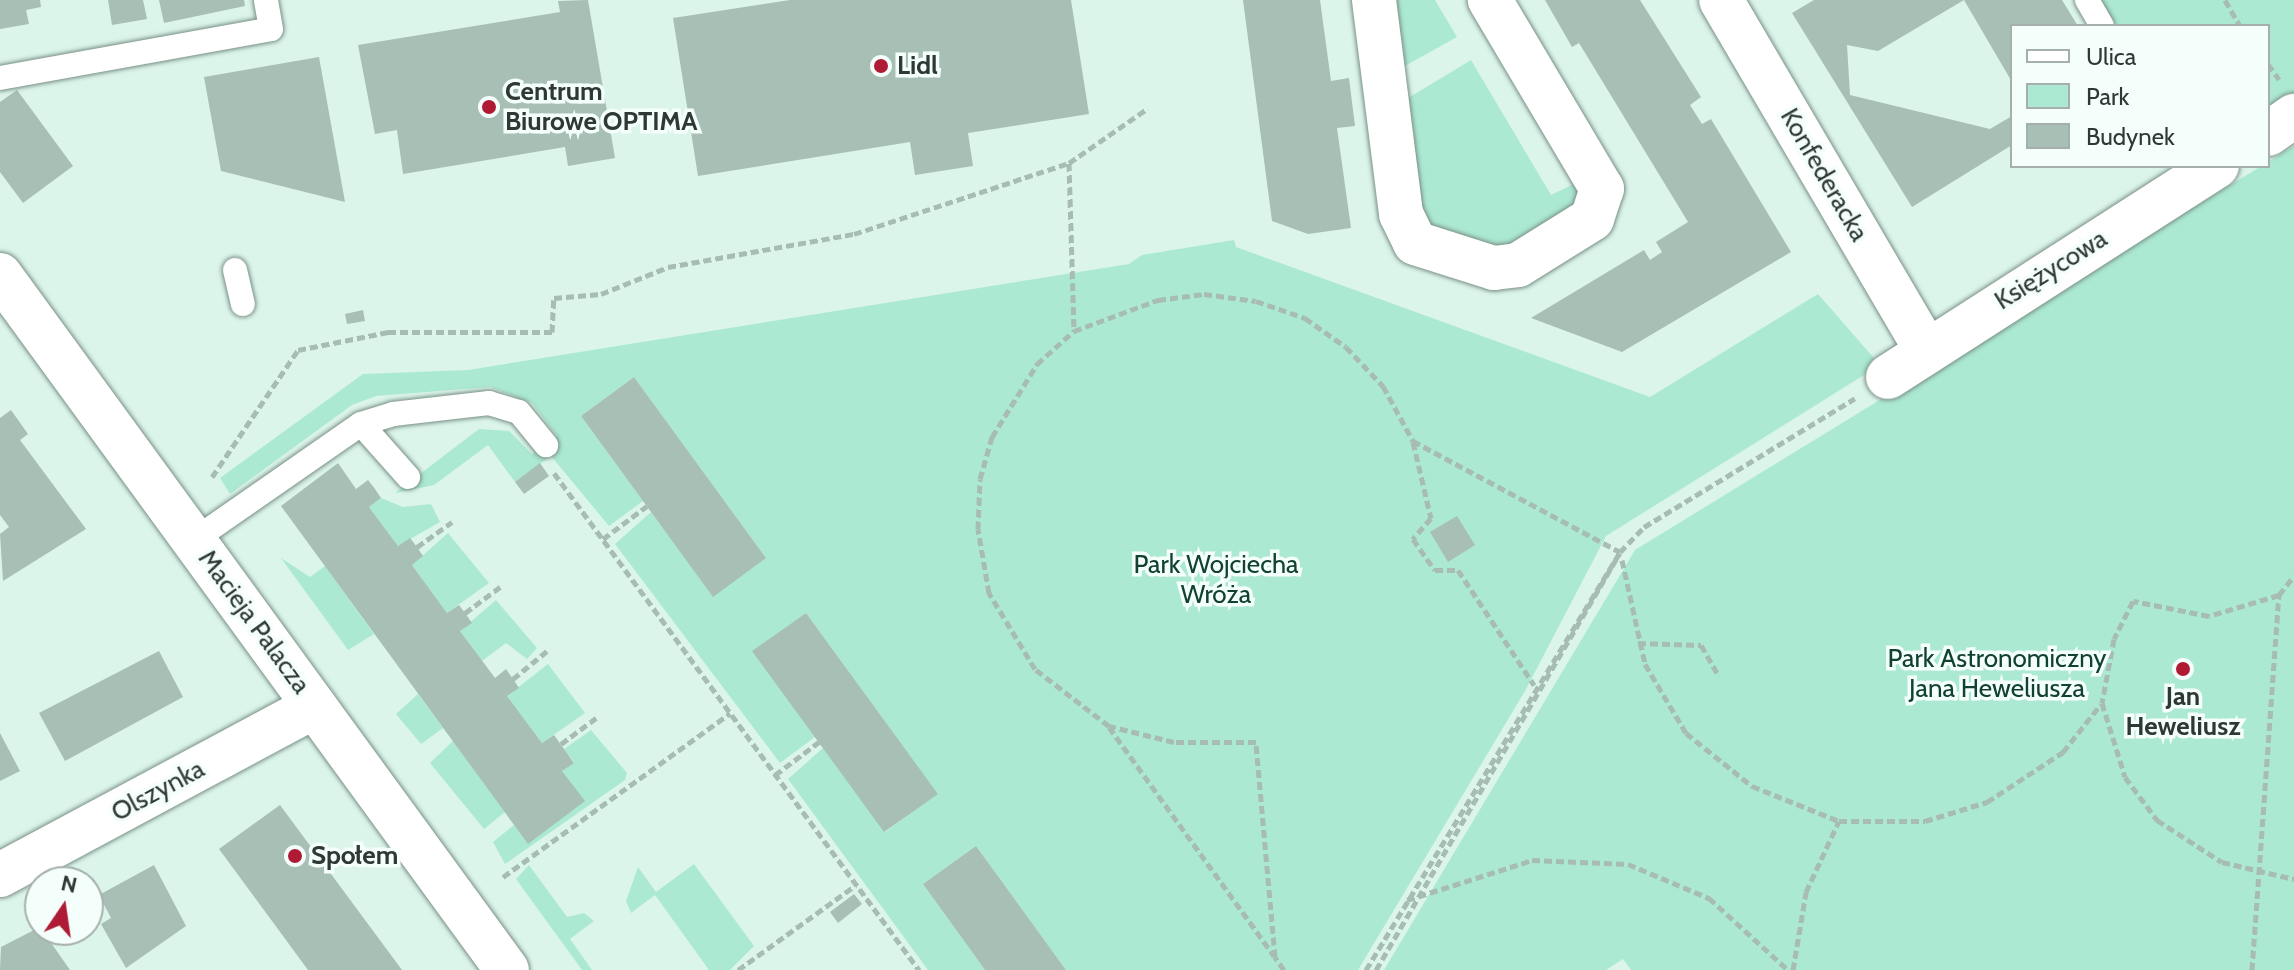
<!DOCTYPE html>
<meta charset="utf-8">
<style>
body{margin:0}
#map{position:relative;width:2294px;height:970px;overflow:hidden;background:#dcf5ea;font-family:Cabin,sans-serif}
div>[style]{position:absolute}
.green>*{inset:0;background:#ace9d2}
.building>*{inset:0;background:#a7bfb5}
.path>*{height:5px;margin-top:-2.5px;transform-origin:0;background:repeating-linear-gradient(90deg,#a7bcb3 0 8px,transparent 0 12px)}
.roads{filter:drop-shadow(0 0 2px #799086) drop-shadow(0 0 2px #799086)}
.lane>*{height:24px;margin:-12px;padding:0 12px;transform-origin:12px;border-radius:12px;background:#fff}
.street>*{height:44px;margin:-22px;padding:0 22px;transform-origin:22px;border-radius:22px;background:#fff}
.dots>*{width:22px;height:22px;translate:-50% -50%;box-sizing:border-box;border:4px solid #f4fefa;border-radius:50%}
span{translate:-50% -50%;white-space:nowrap;text-align:center;line-height:1.15;-webkit-text-stroke:7px #f4fefa;paint-order:stroke}
.poi-label{font-size:26px;color:#2e3834;font-weight:700}
.left{translate:0 -50%;text-align:left}
.street-label{font-size:26px;color:#2e3834}
.park-label{font-size:26px;color:#114133}
.legend{position:absolute;left:2010px;top:24px;width:260px;height:144px;box-sizing:border-box;background:#f4fefa;border:2px solid #a5afab;margin:0;padding:10px 14px;list-style:none;font-size:24px;color:#2e3834}
.legend li{display:flex;align-items:center;gap:16px;height:40px}
.legend b{width:40px;border:2px solid #a5afab}
.north{position:absolute;left:24px;top:866px;width:80px;height:80px;box-sizing:border-box;background:#f4fefa;border:2px solid #a5afab;border-radius:50%;rotate:13deg;font-size:22px;font-weight:700;line-height:32px;text-align:center;color:#2e3834}
.north::after{content:'';display:block;margin:auto;width:28px;height:36px;background:#af1b35;clip-path:polygon(50% 0,100% 100%,50% 72%,0 100%)}
</style>
<div id="map">
<div class="green">
<div style="clip-path:polygon(1380px 0,1435px 0,1457px 37px,1403px 67px)"></div>
<div style="clip-path:polygon(2097px 0,2294px 0,2294px 102px,2268px 119px,2268px 26px,2112px 26px)"></div>
<div style="clip-path:polygon(1471px 60px,1551px 195px,1578px 182px,1579px 204px,1518px 251px,1424px 236px,1395px 106px)"></div>
<div style="clip-path:polygon(2294px 146px,2294px 970px,1631px 970px,1623px 959px,1606px 970px,1384px 970px,1635px 550px)"></div>
<div style="clip-path:polygon(1234px 240px,1236px 247px,1650px 397px,1818px 294px,1880px 365px,1606px 536px,1525px 691px,1358px 970px,1066px 970px,976px 846px,923px 884px,985px 970px,928px 970px,788px 779px,823px 748px,885px 832px,937px 793px,806px 613px,753px 651px,815px 737px,780px 763px,615px 544px,651px 512px,713px 596px,766px 558px,634px 377px,581px 416px,643px 501px,609px 526px,551px 456px,515px 482px,488px 445px,434px 485px,395px 493px,479px 429px,509px 431px,532px 454px,557px 436px,532px 403px,490px 387px,376px 396px,352px 405px,230px 494px,220px 478px,363px 374px,468px 370px,1129px 264px,1142px 255px)"></div>
<div style="clip-path:polygon(381px 498px,403px 507px,431px 504px,440px 522px,398px 546px,369px 507px)"></div>
<div style="clip-path:polygon(448px 533px,489px 583px,447px 613px,412px 565px)"></div>
<div style="clip-path:polygon(281px 558px,310px 577px,325px 566px,374px 634px,348px 650px)"></div>
<div style="clip-path:polygon(496px 600px,537px 648px,527px 659px,506px 643px,482px 661px,460px 631px)"></div>
<div style="clip-path:polygon(548px 664px,585px 713px,542px 743px,507px 696px)"></div>
<div style="clip-path:polygon(418px 694px,443px 728px,421px 744px,396px 714px)"></div>
<div style="clip-path:polygon(591px 730px,627px 773px,625px 780px,505px 864px,493px 842px,514px 825px,528px 843px,584px 801px,562px 771px,574px 762px,564px 749px)"></div>
<div style="clip-path:polygon(453px 741px,505px 812px,484px 829px,430px 763px)"></div>
<div style="clip-path:polygon(694px 864px,754px 946px,730px 970px,709px 970px,655px 895px,631px 913px,626px 901px,638px 867px,656px 892px)"></div>
<div style="clip-path:polygon(529px 865px,567px 917px,584px 913px,594px 921px,570px 939px,592px 970px,582px 970px,516px 879px)"></div>
</div>
<div class="building">
<div style="clip-path:polygon(0 0,40px 0,41px 7px,26px 10px,29px 24px,0 29px)"></div>
<div style="clip-path:polygon(108px 0,143px 0,147px 19px,112px 25px)"></div>
<div style="clip-path:polygon(159px 0,244px 0,245px 6px,164px 23px)"></div>
<div style="clip-path:polygon(588px 0,615px 158px,568px 166px,565px 147px,403px 174px,397px 130px,375px 134px,358px 45px,560px 12px,558px 1px)"></div>
<div style="clip-path:polygon(790px 0,1071px 0,1089px 114px,968px 133px,973px 166px,915px 175px,910px 142px,698px 176px,673px 18px)"></div>
<div style="clip-path:polygon(1243px 0,1320px 0,1331px 81px,1349px 78px,1355px 126px,1337px 128px,1351px 228px,1308px 234px,1272px 221px)"></div>
<div style="clip-path:polygon(1545px 0,1640px 0,1701px 97px,1690px 105px,1702px 124px,1711px 119px,1791px 252px,1622px 352px,1531px 318px,1644px 250px,1650px 260px,1662px 252px,1656px 242px,1688px 222px,1579px 43px,1572px 47px)"></div>
<div style="clip-path:polygon(1814px 0,2062px 0,2078px 26px,2012px 26px,2012px 82px,1964px 0,1878px 51px,1847px 45px,1850px 95px,1990px 129px,2012px 116px,2012px 145px,1912px 207px,1792px 13px)"></div>
<div style="clip-path:polygon(319px 57px,345px 202px,221px 171px,204px 77px)"></div>
<div style="clip-path:polygon(17px 90px,73px 166px,23px 203px,0 172px,0 102px)"></div>
<div style="clip-path:polygon(363px 310px,365px 321px,347px 324px,345px 314px)"></div>
<div style="clip-path:polygon(634px 377px,766px 558px,713px 597px,581px 416px)"></div>
<div style="clip-path:polygon(11px 410px,28px 434px,20px 440px,86px 529px,3px 581px,0 534px,9px 527px,0 515px,0 418px)"></div>
<div style="clip-path:polygon(338px 463px,356px 489px,368px 480px,375px 489px,381px 498px,369px 507px,398px 546px,410px 538px,417px 547px,423px 556px,412px 565px,447px 613px,459px 605px,465px 613px,472px 623px,460px 631px,495px 678px,506px 669px,513px 679px,519px 688px,507px 696px,542px 743px,554px 735px,574px 763px,562px 771px,585px 801px,528px 844px,281px 506px)"></div>
<div style="clip-path:polygon(540px 463px,549px 476px,524px 494px,515px 482px)"></div>
<div style="clip-path:polygon(1457px 516px,1475px 545px,1448px 562px,1430px 532px)"></div>
<div style="clip-path:polygon(806px 613px,938px 794px,884px 832px,752px 651px)"></div>
<div style="clip-path:polygon(159px 651px,183px 697px,65px 761px,39px 713px)"></div>
<div style="clip-path:polygon(0 733px,20px 771px,0 781px)"></div>
<div style="clip-path:polygon(280px 805px,402px 970px,308px 970px,219px 849px)"></div>
<div style="clip-path:polygon(976px 846px,1066px 970px,985px 970px,923px 884px)"></div>
<div style="clip-path:polygon(154px 865px,186px 926px,126px 968px,101px 924px,111px 918px,99px 895px)"></div>
<div style="clip-path:polygon(854px 894px,862px 904px,838px 923px,830px 912px)"></div>
<div style="clip-path:polygon(40px 927px,70px 970px,0 970px,1px 947px)"></div>
</div>
<div class="path">
<div style="left:2225px;top:0;width:30px;rotate:60deg"></div>
<div style="left:2268px;top:64px;width:19px;rotate:54deg"></div>
<div style="left:1069px;top:163px;width:96px;rotate:-34.8deg"></div>
<div style="left:1413px;top:442px;width:78px;rotate:76.7deg"></div>
<div style="left:1431px;top:518px;width:28px;rotate:131deg"></div>
<div style="left:1413px;top:539px;width:38px;rotate:55deg"></div>
<div style="left:1435px;top:570px;width:23px"></div>
<div style="left:1458px;top:570px;width:138px;rotate:56.5deg"></div>
<div style="left:554px;top:473px;width:617px;rotate:53.71deg"></div>
<div style="left:212px;top:477px;width:153px;rotate:-55.9deg"></div>
<div style="left:298px;top:350px;width:92px;rotate:-11.3deg"></div>
<div style="left:388px;top:332px;width:164px"></div>
<div style="left:552px;top:332px;width:34px;rotate:-87deg"></div>
<div style="left:554px;top:298px;width:47px;rotate:-4.9deg"></div>
<div style="left:601px;top:294px;width:72px;rotate:-21.9deg"></div>
<div style="left:668px;top:267px;width:189px;rotate:-10.1deg"></div>
<div style="left:854px;top:234px;width:226px;rotate:-18.3deg"></div>
<div style="left:1069px;top:163px;width:168px;rotate:88.3deg"></div>
<div style="left:603px;top:539px;width:55px;rotate:-36.9deg"></div>
<div style="left:417px;top:547px;width:43px;rotate:-35.5deg"></div>
<div style="left:1622px;top:560px;width:107px;rotate:77.5deg"></div>
<div style="left:1645px;top:664px;width:80px;rotate:59.3deg"></div>
<div style="left:1686px;top:733px;width:85px;rotate:38.8deg"></div>
<div style="left:1752px;top:786px;width:94px;rotate:21.9deg"></div>
<div style="left:2279px;top:595px;width:73px;rotate:163.3deg"></div>
<div style="left:2209px;top:616px;width:77px;rotate:-168.8deg"></div>
<div style="left:2133px;top:601px;width:42px;rotate:116.6deg"></div>
<div style="left:2114px;top:639px;width:65px;rotate:100.6deg"></div>
<div style="left:2102px;top:703px;width:77px;rotate:72.7deg"></div>
<div style="left:2125px;top:777px;width:54px;rotate:53.3deg"></div>
<div style="left:2157px;top:820px;width:77px;rotate:32.9deg"></div>
<div style="left:2222px;top:862px;width:74px;rotate:13.3deg"></div>
<div style="left:465px;top:613px;width:44px;rotate:-36.6deg"></div>
<div style="left:1638px;top:643px;width:63px;rotate:1.8deg"></div>
<div style="left:1701px;top:645px;width:36px;rotate:60deg"></div>
<div style="left:513px;top:679px;width:44px;rotate:-39.5deg"></div>
<div style="left:1109px;top:727px;width:282px;rotate:54.2deg"></div>
<div style="left:561px;top:744px;width:44px;rotate:-36.6deg"></div>
<div style="left:775px;top:775px;width:55px;rotate:-36.9deg"></div>
<div style="left:503px;top:877px;width:280px;rotate:-35.8deg"></div>
<div style="left:1407px;top:900px;width:131px;rotate:-17.7deg"></div>
<div style="left:1532px;top:860px;width:96px;rotate:2.4deg"></div>
<div style="left:1628px;top:864px;width:88px;rotate:22.8deg"></div>
<div style="left:1709px;top:898px;width:107px;rotate:42.3deg"></div>
<div style="left:738px;top:970px;width:145px;rotate:-35.8deg"></div>
<div style="left:1284px;top:970px;width:16px;rotate:-125deg"></div>
<div style="left:1275px;top:957px;width:216px;rotate:-95.1deg"></div>
<div style="left:1256px;top:742px;width:82px;rotate:180deg"></div>
<div style="left:1174px;top:742px;width:67px;rotate:-166.2deg"></div>
<div style="left:1109px;top:726px;width:93px;rotate:-142.4deg"></div>
<div style="left:1035px;top:669px;width:89px;rotate:-121.2deg"></div>
<div style="left:989px;top:593px;width:65px;rotate:-99.8deg"></div>
<div style="left:978px;top:529px;width:50px;rotate:-87.7deg"></div>
<div style="left:980px;top:479px;width:44px;rotate:-74.1deg"></div>
<div style="left:992px;top:437px;width:86px;rotate:-58.3deg"></div>
<div style="left:1037px;top:364px;width:50px;rotate:-41.7deg"></div>
<div style="left:1074px;top:331px;width:90px;rotate:-20.3deg"></div>
<div style="left:1158px;top:300px;width:46px;rotate:-7.4deg"></div>
<div style="left:1204px;top:294px;width:52px;rotate:7.7deg"></div>
<div style="left:1256px;top:301px;width:52px;rotate:19.1deg"></div>
<div style="left:1305px;top:318px;width:50px;rotate:35.3deg"></div>
<div style="left:1346px;top:347px;width:54px;rotate:46.5deg"></div>
<div style="left:1383px;top:386px;width:63px;rotate:61.4deg"></div>
<div style="left:1413px;top:441px;width:235px;rotate:28.2deg"></div>
<div style="left:1366px;top:970px;width:489px;rotate:-58.7deg"></div>
<div style="left:1620px;top:552px;width:35px;rotate:-46deg"></div>
<div style="left:1644px;top:527px;width:247px;rotate:-31.4deg"></div>
<div style="left:1376px;top:970px;width:483px;rotate:-59.7deg"></div>
<div style="left:1793px;top:970px;width:79px;rotate:-80.5deg"></div>
<div style="left:1806px;top:892px;width:78px;rotate:-65.1deg"></div>
<div style="left:1839px;top:821px;width:86px"></div>
<div style="left:1925px;top:821px;width:65px;rotate:-17deg"></div>
<div style="left:1987px;top:802px;width:91px;rotate:-33.3deg"></div>
<div style="left:2063px;top:752px;width:61px;rotate:-51.6deg"></div>
<div style="left:2252px;top:970px;width:376px;rotate:-85.9deg"></div>
<div style="left:2279px;top:595px;width:24px;rotate:-52deg"></div>
</div>
<div class="roads">
<div class="lane">
<div style="left:2087px;top:0;width:30px;rotate:60deg"></div>
<div style="left:0;top:78px;width:275px;rotate:-10.2deg"></div>
<div style="left:271px;top:29px;width:29px;rotate:-100deg"></div>
<div style="left:235px;top:270px;width:35px;rotate:77deg"></div>
<div style="left:361px;top:424px;width:71px;rotate:48.4deg"></div>
<div style="left:194px;top:540px;width:203px;rotate:-34.8deg"></div>
<div style="left:361px;top:424px;width:34px;rotate:-17deg"></div>
<div style="left:393px;top:414px;width:97px;rotate:-6.5deg"></div>
<div style="left:489px;top:403px;width:31px;rotate:17deg"></div>
<div style="left:519px;top:412px;width:43px;rotate:50.7deg"></div>
</div>
<div class="street">
<div style="left:1374px;top:0;width:216px;rotate:82.8deg"></div>
<div style="left:1401px;top:214px;width:32px;rotate:64deg"></div>
<div style="left:1415px;top:243px;width:83px;rotate:17.6deg"></div>
<div style="left:1494px;top:268px;width:24px;rotate:-7deg"></div>
<div style="left:1518px;top:265px;width:87px;rotate:-31.9deg"></div>
<div style="left:1592px;top:219px;width:32px;rotate:-72deg"></div>
<div style="left:1602px;top:189px;width:220px;rotate:-120.7deg"></div>
<div style="left:1721px;top:0;width:405px;rotate:59.6deg"></div>
<div style="left:2268px;top:134px;width:32px;rotate:-35deg"></div>
<div style="left:0;top:275px;width:860px;rotate:53.89deg"></div>
<div style="left:1888px;top:377px;width:391px;rotate:-32.7deg"></div>
<div style="left:0;top:875px;width:357px;rotate:-28.2deg"></div>
</div>
</div>
<div class="dots">
<div style="left:881px;top:66px;background:#af1b35"></div>
<div style="left:489px;top:107px;background:#af1b35"></div>
<div style="left:2183px;top:669px;background:#af1b35"></div>
<div style="left:295px;top:856px;background:#af1b35"></div>
</div>
<div class="poi-label">
<span class="left" style="left:897px;top:66px">Lidl</span>
<span class="left" style="left:505px;top:107px">Centrum<br>Biurowe OPTIMA</span>
<span style="left:2183px;top:712px">Jan<br>Heweliusz</span>
<span class="left" style="left:311px;top:856px">Społem</span>
</div>
<div class="street-label">
<span style="left:1824px;top:175px;rotate:60deg">Konfederacka</span>
<span style="left:2051px;top:270px;rotate:-32deg">Księżycowa</span>
<span style="left:254px;top:622px;rotate:54deg">Macieja Palacza</span>
<span style="left:158px;top:791px;rotate:-28deg">Olszynka</span>
</div>
<div class="park-label">
<span style="left:1216px;top:580px">Park Wojciecha<br>Wróża</span>
<span style="left:1997px;top:674px">Park Astronomiczny<br>Jana Heweliusza</span>
</div>
<ul class="legend">
<li><b style="height:10px;background:#fff"></b>Ulica</li>
<li><b style="height:22px;background:#ace9d2"></b>Park</li>
<li><b style="height:22px;background:#a7bfb5"></b>Budynek</li>
</ul>
<div class="north">N</div>
</div>
